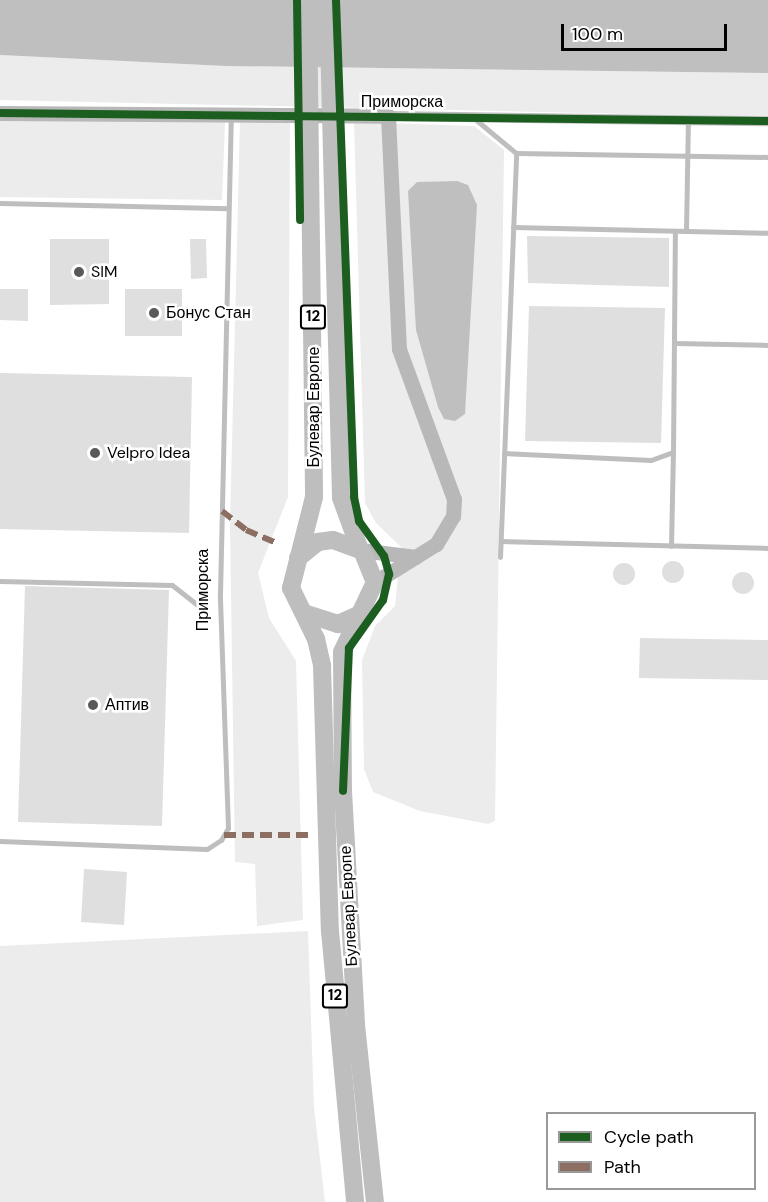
<!DOCTYPE html>
<meta charset="utf-8">
<style>
body{margin:0}
#map{position:relative;width:768px;height:1202px;overflow:hidden;background:#fff;font-family:"DM Sans",sans-serif}
div>[style]{position:absolute}
.green>*{inset:0;background:#ececec}
.water>*{inset:0;background:#bfbfbf}
.building>*{inset:0;background:#dfdfdf}
.round{border-radius:50%}
.lane>*{height:5px;margin:-2.5px;padding:0 2.5px;transform-origin:2.5px;border-radius:2.5px;background:#bebebe}
.street>*{height:10px;margin:-5px;padding:0 5px;transform-origin:5px;border-radius:5px;background:#bebebe}
.secondary>*{height:15px;margin:-7.5px;padding:0 7.5px;transform-origin:7.5px;border-radius:7.5px;background:#b8b8b8}
.primary>*{height:18px;margin:-9px;padding:0 9px;transform-origin:9px;border-radius:9px;background:#bebebe}
.quiet>*{height:6px;margin-top:-3px;transform-origin:0;background:repeating-linear-gradient(90deg,#8d6e63 0 12px,transparent 0 18px)}
.cycleway>*{height:8px;margin:-4px;padding:0 4px;transform-origin:4px;border-radius:4px;background:#1b5e20}
.dots>*{width:16px;height:16px;translate:-50% -50%;box-sizing:border-box;border:3px solid #fff;border-radius:50%}
span{translate:-50% -50%;white-space:nowrap;text-align:center;line-height:1.15;-webkit-text-stroke:5px #fff;paint-order:stroke}
.shield-label span{padding:2px 4px;background:#fff;border:2px solid;border-radius:4px;-webkit-text-stroke-width:0}
.shield-label{font-size:15px;color:#000;font-weight:700}
.street-label{font-size:16px;color:#000}
.poi-label{font-size:16px;color:#000}
.left{translate:0 -50%;text-align:left}
.legend{position:absolute;left:546px;top:1112px;width:210px;height:78px;box-sizing:border-box;background:#fff;border:2px solid #999;margin:0;padding:8px 10px;list-style:none;font-size:18px;color:#000}
.legend li{display:flex;align-items:center;gap:12px;height:30px}
.legend b{width:30px;border:2px solid #999}
.scale{position:absolute;left:561px;top:24px;width:166px;height:27px;box-sizing:border-box;border:3px solid #000;border-top:0;padding-left:8px;font-size:18px;line-height:21px;white-space:nowrap;color:#000;-webkit-text-stroke:4px #fff;paint-order:stroke}
</style>
<div id="map">
<div class="green">
<div style="clip-path:polygon(0 55px,225px 66px,768px 73px,768px 117px,0 100px)"></div>
<div style="clip-path:polygon(0 120px,225px 122px,222px 200px,0 197px)"></div>
<div style="clip-path:polygon(240px 120px,290px 120px,288px 497px,258px 573px,269px 618px,296px 661px,303px 920px,257px 926px,255px 864px,235px 862px,230px 525px)"></div>
<div style="clip-path:polygon(354px 122px,474px 126px,504px 150px,495px 821px,488px 824px,420px 811px,373px 792px,364px 769px,362px 660px,375px 626px,395px 606px,401px 547px,376px 523px,365px 503px)"></div>
<div style="clip-path:polygon(308px 931px,314px 1107px,325px 1202px,0 1202px,0 946px)"></div>
</div>
<div class="water">
<div style="clip-path:polygon(0 0,768px 0,768px 73px,225px 66px,0 55px)"></div>
<div style="clip-path:polygon(457px 181px,468px 185px,477px 205px,465px 414px,455px 421px,444px 419px,438px 407px,416px 330px,408px 191px,417px 182px)"></div>
</div>
<div class="building">
<div style="clip-path:polygon(527px 236px,669px 238px,669px 287px,528px 283px)"></div>
<div style="clip-path:polygon(50px 239px,109px 239px,109px 304px,50px 305px)"></div>
<div style="clip-path:polygon(190px 239px,206px 239px,207px 278px,191px 279px)"></div>
<div style="clip-path:polygon(0 289px,28px 289px,28px 321px,0 320px)"></div>
<div style="clip-path:polygon(125px 289px,182px 289px,182px 336px,125px 336px)"></div>
<div style="clip-path:polygon(529px 306px,665px 308px,661px 443px,525px 441px)"></div>
<div style="clip-path:polygon(0 373px,192px 377px,189px 533px,0 529px)"></div>
<div class="round" style="left:662px;top:561px;width:22px;height:22px"></div>
<div class="round" style="left:613px;top:563px;width:22px;height:22px"></div>
<div class="round" style="left:732px;top:572px;width:22px;height:22px"></div>
<div style="clip-path:polygon(25px 586px,169px 590px,162px 826px,18px 822px)"></div>
<div style="clip-path:polygon(640px 638px,768px 640px,768px 680px,639px 678px)"></div>
<div style="clip-path:polygon(84px 869px,127px 872px,124px 925px,81px 922px)"></div>
</div>
<div class="lane">
<div style="left:475px;top:119px;width:53px;rotate:39.7deg"></div>
<div style="left:516px;top:153px;width:252px;rotate:0.9deg"></div>
<div style="left:0;top:203px;width:228px;rotate:1.3deg"></div>
<div style="left:513px;top:227px;width:255px;rotate:1.3deg"></div>
<div style="left:686px;top:231px;width:112px;rotate:-89deg"></div>
<div style="left:675px;top:343px;width:93px;rotate:1.2deg"></div>
<div style="left:504px;top:453px;width:147px;rotate:2.7deg"></div>
<div style="left:651px;top:460px;width:23px;rotate:-20deg"></div>
<div style="left:673px;top:452px;width:221px;rotate:-89.5deg"></div>
<div style="left:501px;top:541px;width:267px;rotate:1.5deg"></div>
<div style="left:671px;top:546px;width:94px;rotate:-88.8deg"></div>
<div style="left:500px;top:557px;width:404px;rotate:-87.7deg"></div>
<div style="left:0;top:581px;width:172px;rotate:1.3deg"></div>
<div style="left:172px;top:585px;width:36px;rotate:38deg"></div>
<div style="left:0;top:841px;width:207px;rotate:2.2deg"></div>
<div style="left:207px;top:849px;width:17px;rotate:-33deg"></div>
<div style="left:221px;top:840px;width:14px;rotate:-60deg"></div>
<div style="left:228px;top:828px;width:234px;rotate:-92deg"></div>
<div style="left:220px;top:594px;width:478px;rotate:-88.7deg"></div>
</div>
<div class="street">
<div style="left:388px;top:116px;width:380px;rotate:0.8deg"></div>
</div>
<div class="secondary">
<div style="left:0;top:113px;width:388px;rotate:0.4deg"></div>
<div style="left:388px;top:116px;width:233px;rotate:87.3deg"></div>
<div style="left:399px;top:349px;width:160px;rotate:69.9deg"></div>
<div style="left:454px;top:499px;width:17px;rotate:93deg"></div>
<div style="left:453px;top:516px;width:33px;rotate:121deg"></div>
<div style="left:436px;top:544px;width:72px;rotate:148.1deg"></div>
<div style="left:360px;top:550px;width:56px;rotate:7.1deg"></div>
</div>
<div class="primary">
<div style="left:308px;top:0;width:497px;rotate:89.3deg"></div>
<div style="left:314px;top:497px;width:94px;rotate:104.2deg"></div>
<div style="left:291px;top:588px;width:57px;rotate:63.9deg"></div>
<div style="left:316px;top:639px;width:28px;rotate:77deg"></div>
<div style="left:322px;top:666px;width:265px;rotate:88.3deg"></div>
<div style="left:330px;top:931px;width:272px;rotate:84.7deg"></div>
<div style="left:328px;top:0;width:498px;rotate:88.5deg"></div>
<div style="left:341px;top:498px;width:55px;rotate:69.9deg"></div>
<div style="left:363px;top:553px;width:31px;rotate:68deg"></div>
<div style="left:375px;top:582px;width:77px;rotate:115.2deg"></div>
<div style="left:342px;top:652px;width:139px;rotate:89.6deg"></div>
<div style="left:343px;top:791px;width:234px;rotate:86.8deg"></div>
<div style="left:356px;top:1025px;width:178px;rotate:83.9deg"></div>
<div style="left:298px;top:558px;width:26px;rotate:-39deg"></div>
<div style="left:318px;top:542px;width:15px;rotate:-8deg"></div>
<div style="left:333px;top:540px;width:29px;rotate:20deg"></div>
<div style="left:304px;top:613px;width:36px;rotate:18deg"></div>
<div style="left:338px;top:624px;width:24px;rotate:-24deg"></div>
</div>
<div class="quiet">
<div style="left:222px;top:511px;width:31px;rotate:38deg"></div>
<div style="left:246px;top:530px;width:34px;rotate:23deg"></div>
<div style="left:224px;top:835px;width:87px"></div>
</div>
<div class="cycleway">
<div style="left:297px;top:0;width:220px;rotate:89.2deg"></div>
<div style="left:336px;top:0;width:497px;rotate:87.9deg"></div>
<div style="left:354px;top:497px;width:25px;rotate:78deg"></div>
<div style="left:359px;top:521px;width:43px;rotate:54.5deg"></div>
<div style="left:384px;top:556px;width:19px;rotate:74deg"></div>
<div style="left:389px;top:574px;width:27px;rotate:103deg"></div>
<div style="left:383px;top:600px;width:59px;rotate:125.3deg"></div>
<div style="left:349px;top:648px;width:143px;rotate:92.4deg"></div>
<div style="left:0;top:113px;width:768px;rotate:0.6deg"></div>
</div>
<div class="dots">
<div style="left:79px;top:272px;background:#595959"></div>
<div style="left:154px;top:313px;background:#595959"></div>
<div style="left:95px;top:453px;background:#595959"></div>
<div style="left:93px;top:705px;background:#595959"></div>
</div>
<div class="shield-label">
<span style="left:313px;top:317px">12</span>
<span style="left:335px;top:996px">12</span>
</div>
<div class="street-label">
<span style="left:402px;top:102px">Приморска</span>
<span style="left:314px;top:407px;rotate:-90deg">Булевар Европе</span>
<span style="left:203px;top:590px;rotate:-90deg">Приморска</span>
<span style="left:349px;top:906px;rotate:-93deg">Булевар Европе</span>
</div>
<div class="poi-label">
<span class="left" style="left:91px;top:272px">SIM</span>
<span class="left" style="left:166px;top:313px">Бонус Стан</span>
<span class="left" style="left:107px;top:453px">Velpro Idea</span>
<span class="left" style="left:105px;top:705px">Аптив</span>
</div>
<ul class="legend">
<li><b style="height:8px;background:#1b5e20"></b>Cycle path</li>
<li><b style="height:8px;background:#8d6e63"></b>Path</li>
</ul>
<div class="scale">100 m</div>
</div>
